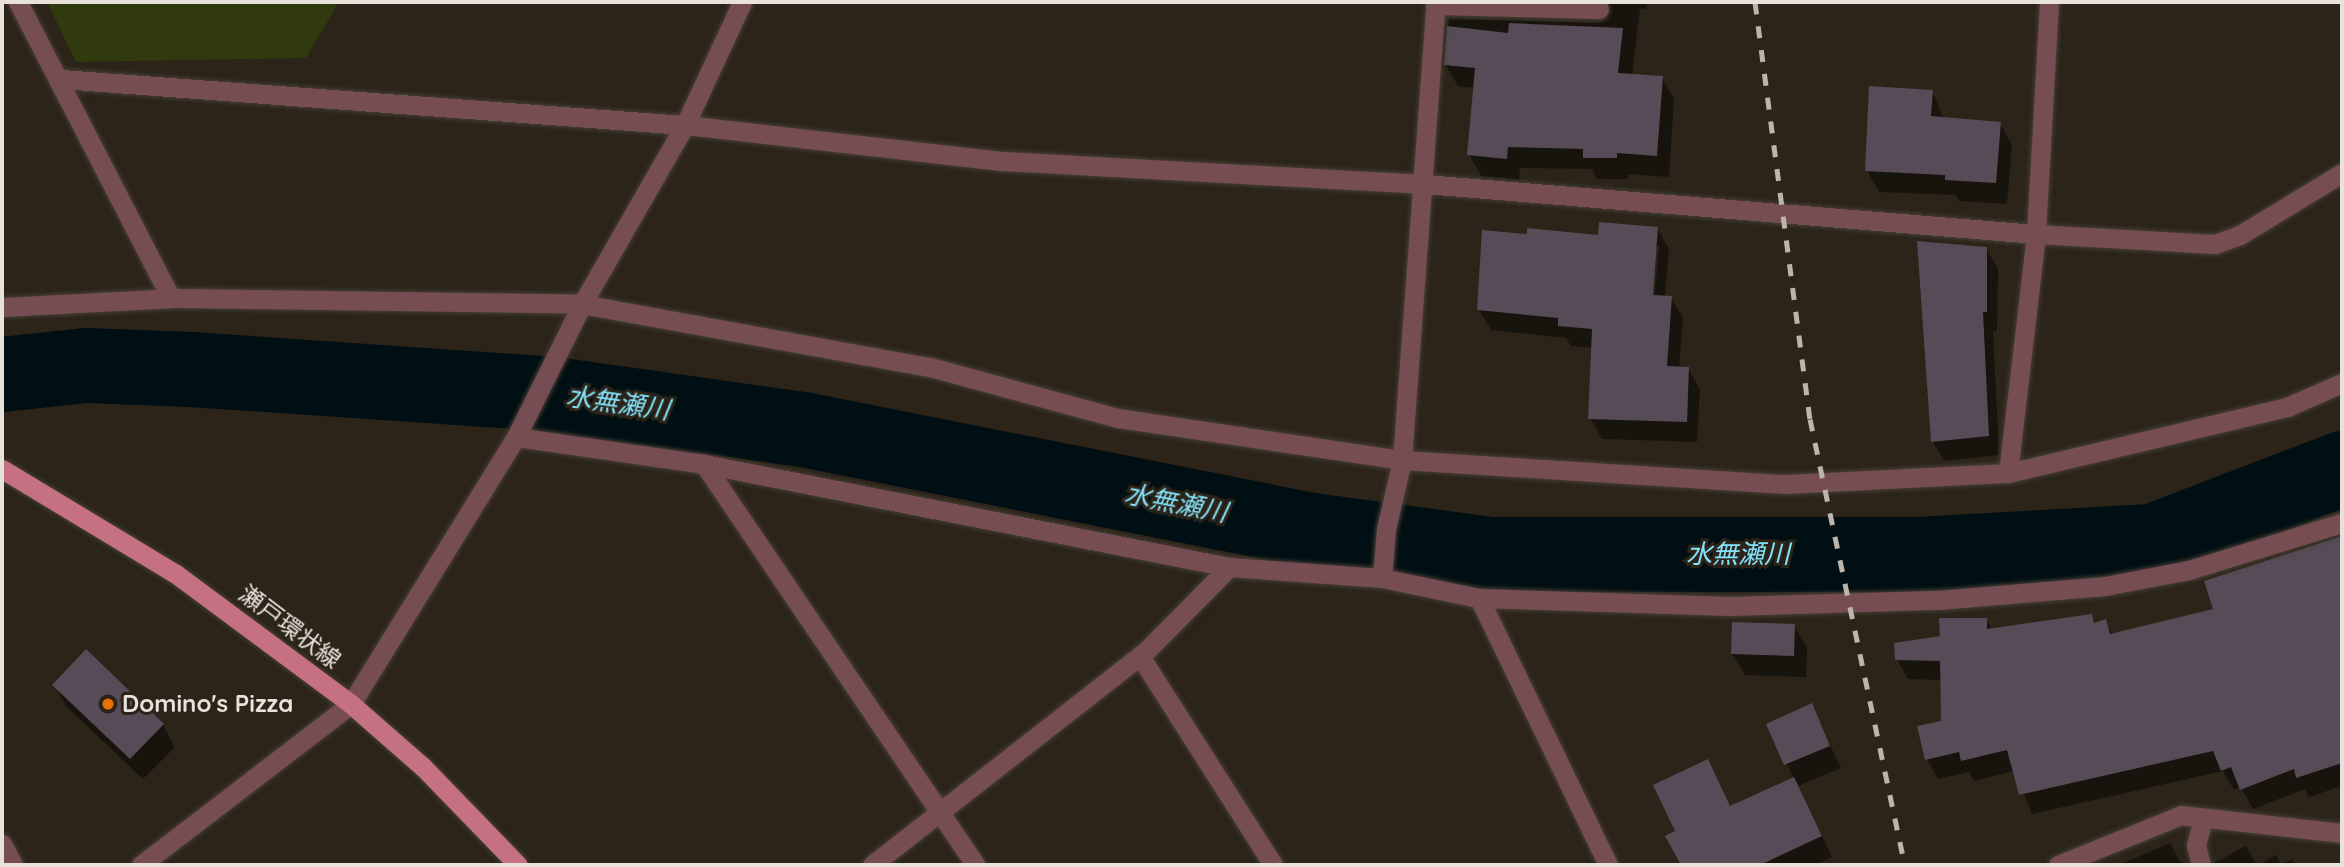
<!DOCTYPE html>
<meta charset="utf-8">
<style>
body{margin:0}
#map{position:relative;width:2344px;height:867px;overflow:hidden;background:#2c2419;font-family:Quicksand,"Noto Sans JP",sans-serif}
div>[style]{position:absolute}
.green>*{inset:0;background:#31390e}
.shadow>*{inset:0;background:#0007}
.river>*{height:75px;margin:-37.5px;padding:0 37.5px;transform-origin:37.5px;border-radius:37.5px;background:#000f14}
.building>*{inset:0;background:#564b56}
.roads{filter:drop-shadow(0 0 2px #463f34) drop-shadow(0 0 2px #463f34)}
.minor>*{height:19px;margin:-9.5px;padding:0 9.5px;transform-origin:9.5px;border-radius:9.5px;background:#774d54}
.primary>*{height:19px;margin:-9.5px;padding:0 9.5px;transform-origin:9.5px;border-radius:9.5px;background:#c67182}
.rail>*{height:5px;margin-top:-2.5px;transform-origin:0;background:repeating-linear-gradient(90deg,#bbb5ac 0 12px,transparent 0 24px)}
.dots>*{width:19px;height:19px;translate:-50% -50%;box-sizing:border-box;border:4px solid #2c2419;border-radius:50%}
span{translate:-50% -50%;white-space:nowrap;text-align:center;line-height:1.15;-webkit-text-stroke:6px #2c2419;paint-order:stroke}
.street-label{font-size:24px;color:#e7e2da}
.poi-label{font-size:24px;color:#e7e2da;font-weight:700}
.left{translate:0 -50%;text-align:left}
.water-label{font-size:26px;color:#83e2fc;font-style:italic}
.frame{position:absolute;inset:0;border:4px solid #e7e2da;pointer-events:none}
</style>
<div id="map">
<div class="green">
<div style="clip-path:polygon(47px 2px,339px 2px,306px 58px,76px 62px)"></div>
</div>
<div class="shadow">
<div style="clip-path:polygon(1457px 2px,1647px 2px,1646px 9px,1640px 8px,1632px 76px,1662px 78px,1674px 99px,1669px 177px,1628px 174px,1628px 179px,1597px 179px,1592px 169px,1520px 168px,1519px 180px,1481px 176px,1469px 154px,1475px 88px,1458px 86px,1445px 64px,1449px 19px,1599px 23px,1609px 18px,1464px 14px)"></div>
<div style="clip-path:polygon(1932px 91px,1944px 119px,2000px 123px,2012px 145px,2007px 204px,1959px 201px,1956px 195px,1879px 192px,1867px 170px)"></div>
<div style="clip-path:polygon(evenodd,1657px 228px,1669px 249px,1665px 297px,1671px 298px,1683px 318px,1679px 368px,1688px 369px,1700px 389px,1697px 442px,1602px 439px,1590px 418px,1593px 348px,1571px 346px,1566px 338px,1491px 330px,1479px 310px,1600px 237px,1657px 228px,1655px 246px,1659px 246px,1654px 304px,1651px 303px,1655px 246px)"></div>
<div style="clip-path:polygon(1986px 249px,1998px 268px,1997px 331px,1993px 331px,1999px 455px,1944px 461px,1933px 442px)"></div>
<div style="clip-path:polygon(2342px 538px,2342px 786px,2309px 797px,2305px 789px,2253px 809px,2241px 787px,2234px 790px,2223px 771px,2032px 814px,2014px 771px,1974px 781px,1969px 772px,1938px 779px,1927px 759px,1943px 722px,1942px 680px,1908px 679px,1897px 659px,1986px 620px,1992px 630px,2091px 616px,2096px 624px,2105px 621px,2113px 635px,2215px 610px,2207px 582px)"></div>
<div style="clip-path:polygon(1794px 626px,1807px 648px,1806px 677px,1745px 675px,1732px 654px)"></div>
<div style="clip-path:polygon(54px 685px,163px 725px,175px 747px,143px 779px,66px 706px)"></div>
<div style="clip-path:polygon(1811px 705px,1841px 768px,1798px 786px,1832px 857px,1815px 865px,1683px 865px,1668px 837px,1677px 831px,1707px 761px,1731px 808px,1794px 779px,1768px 724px)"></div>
<div style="clip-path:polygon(2170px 843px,2182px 865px,2119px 865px)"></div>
<div style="clip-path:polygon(2246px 846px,2257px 865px,2214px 865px,2214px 863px)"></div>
<div style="clip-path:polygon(2276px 855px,2281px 865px,2292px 859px,2295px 865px,2258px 865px)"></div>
</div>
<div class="river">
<div style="left:2px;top:374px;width:84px;rotate:-6.1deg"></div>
<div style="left:86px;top:365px;width:105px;rotate:2.2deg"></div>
<div style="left:191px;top:369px;width:356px;rotate:3.9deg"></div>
<div style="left:546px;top:393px;width:260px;rotate:8deg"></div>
<div style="left:803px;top:429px;width:518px;rotate:11.24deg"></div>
<div style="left:1311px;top:530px;width:182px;rotate:7.6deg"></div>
<div style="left:1491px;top:554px;width:426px"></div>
<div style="left:1917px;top:554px;width:235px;rotate:-3.2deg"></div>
<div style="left:2152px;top:541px;width:204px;rotate:-21deg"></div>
</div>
<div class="building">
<div style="clip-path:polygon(1509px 23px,1623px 28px,1618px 73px,1663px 76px,1657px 156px,1617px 153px,1617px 158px,1583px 158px,1583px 149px,1508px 147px,1507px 159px,1467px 155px,1475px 68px,1444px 65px,1447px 26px,1508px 33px)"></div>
<div style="clip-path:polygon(1869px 86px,1933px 90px,1931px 116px,2001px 122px,1996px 183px,1945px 180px,1945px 175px,1865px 171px)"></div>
<div style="clip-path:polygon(1599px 222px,1658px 227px,1653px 295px,1672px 296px,1667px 366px,1689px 367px,1687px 422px,1588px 419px,1592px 329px,1558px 326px,1558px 318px,1477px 310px,1482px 230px,1527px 234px,1527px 228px,1598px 235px)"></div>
<div style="clip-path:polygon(1917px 241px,1987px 247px,1987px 312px,1983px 312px,1989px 436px,1931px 442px)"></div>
<div style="clip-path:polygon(2342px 536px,2342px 763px,2296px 778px,2294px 769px,2240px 790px,2231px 767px,2221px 771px,2213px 751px,2019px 795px,2007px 750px,1961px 761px,1959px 752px,1925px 760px,1917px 726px,1941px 721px,1940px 661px,1895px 660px,1894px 643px,1940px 636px,1939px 618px,1987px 618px,1987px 629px,2092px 614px,2094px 623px,2106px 619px,2110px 634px,2213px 609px,2204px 581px)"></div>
<div style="clip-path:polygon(1732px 622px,1795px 624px,1794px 656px,1731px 654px)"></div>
<div style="clip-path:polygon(86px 649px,164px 724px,130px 759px,52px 685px)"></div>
<div style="clip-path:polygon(1812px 703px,1830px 746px,1784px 765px,1766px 724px)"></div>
<div style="clip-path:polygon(1708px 759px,1730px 806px,1794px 777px,1822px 836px,1760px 865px,1681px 865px,1665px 836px,1675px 831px,1653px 785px)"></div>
</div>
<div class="roads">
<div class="minor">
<div style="left:18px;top:2px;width:333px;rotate:62.7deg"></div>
<div style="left:1436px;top:5px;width:163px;rotate:1.4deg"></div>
<div style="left:61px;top:79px;width:626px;rotate:4.22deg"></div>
<div style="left:685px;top:125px;width:320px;rotate:6.5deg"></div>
<div style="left:1003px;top:161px;width:423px;rotate:3.1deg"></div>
<div style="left:1425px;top:184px;width:613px;rotate:4.68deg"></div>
<div style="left:2036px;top:234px;width:179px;rotate:3.2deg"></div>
<div style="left:2215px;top:244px;width:27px;rotate:-20deg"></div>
<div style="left:2240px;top:235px;width:119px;rotate:-31.3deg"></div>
<div style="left:2px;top:307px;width:169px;rotate:-3deg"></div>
<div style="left:171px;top:298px;width:411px;rotate:0.8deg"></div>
<div style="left:582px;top:304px;width:354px;rotate:10.3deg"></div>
<div style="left:930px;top:367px;width:195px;rotate:15.2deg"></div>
<div style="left:1118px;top:418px;width:287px;rotate:8.4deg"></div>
<div style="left:1402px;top:460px;width:384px;rotate:3.6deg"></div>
<div style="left:1785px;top:484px;width:223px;rotate:-2.8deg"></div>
<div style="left:2008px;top:473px;width:287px;rotate:-13.3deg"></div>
<div style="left:2287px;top:407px;width:60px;rotate:-23.6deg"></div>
<div style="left:516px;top:437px;width:148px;rotate:-63.6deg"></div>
<div style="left:582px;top:304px;width:207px;rotate:-60.1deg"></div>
<div style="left:685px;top:125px;width:136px;rotate:-65.1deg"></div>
<div style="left:704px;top:464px;width:484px;rotate:55.9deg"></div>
<div style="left:2008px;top:473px;width:241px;rotate:-83.3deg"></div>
<div style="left:2036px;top:234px;width:232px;rotate:-86.8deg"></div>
<div style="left:1382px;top:578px;width:49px;rotate:-85.3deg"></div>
<div style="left:1386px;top:529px;width:71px;rotate:-76.9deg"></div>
<div style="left:1402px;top:460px;width:459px;rotate:-85.8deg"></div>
<div style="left:1479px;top:598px;width:297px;rotate:64.2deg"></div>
<div style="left:1140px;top:656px;width:248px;rotate:57.5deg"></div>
<div style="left:2px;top:844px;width:24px;rotate:62deg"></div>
<div style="left:141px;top:865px;width:265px;rotate:-37.5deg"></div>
<div style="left:351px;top:704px;width:314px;rotate:-58.3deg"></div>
<div style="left:516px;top:437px;width:190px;rotate:8.2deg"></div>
<div style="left:704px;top:464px;width:535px;rotate:11.1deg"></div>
<div style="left:1229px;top:567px;width:153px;rotate:4.1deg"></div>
<div style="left:1382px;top:578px;width:99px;rotate:11.7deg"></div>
<div style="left:1479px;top:598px;width:251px;rotate:1.8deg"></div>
<div style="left:1730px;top:606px;width:208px;rotate:-1.7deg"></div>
<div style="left:1938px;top:600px;width:168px;rotate:-4.8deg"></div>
<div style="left:2105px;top:586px;width:86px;rotate:-10.8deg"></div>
<div style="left:2189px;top:570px;width:160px;rotate:-17.1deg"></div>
<div style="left:872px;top:865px;width:346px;rotate:-38deg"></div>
<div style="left:1145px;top:652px;width:120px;rotate:-45.3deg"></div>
<div style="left:2058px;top:865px;width:133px;rotate:-22.1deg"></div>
<div style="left:2181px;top:815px;width:162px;rotate:6.4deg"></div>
<div style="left:2201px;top:865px;width:21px;rotate:-104deg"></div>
<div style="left:2196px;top:845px;width:28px;rotate:-75deg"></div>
</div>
<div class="primary">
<div style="left:2px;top:469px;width:203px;rotate:31.1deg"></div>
<div style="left:176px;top:574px;width:218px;rotate:36.6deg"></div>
<div style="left:351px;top:704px;width:96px;rotate:41.2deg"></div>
<div style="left:423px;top:767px;width:136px;rotate:45.9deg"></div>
</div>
</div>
<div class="rail">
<div style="left:1755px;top:2px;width:421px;rotate:82.5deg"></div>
<div style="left:1810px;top:419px;width:456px;rotate:78deg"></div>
</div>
<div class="dots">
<div style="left:108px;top:704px;background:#e8710a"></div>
</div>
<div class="street-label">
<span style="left:290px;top:627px;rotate:37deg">瀬戸環状線</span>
</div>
<div class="poi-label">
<span class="left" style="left:122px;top:704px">Domino's Pizza</span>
</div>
<div class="water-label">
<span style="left:618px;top:403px;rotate:8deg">水無瀬川</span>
<span style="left:1176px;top:503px;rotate:11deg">水無瀬川</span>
<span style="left:1738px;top:554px">水無瀬川</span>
</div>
<div class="frame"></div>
</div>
